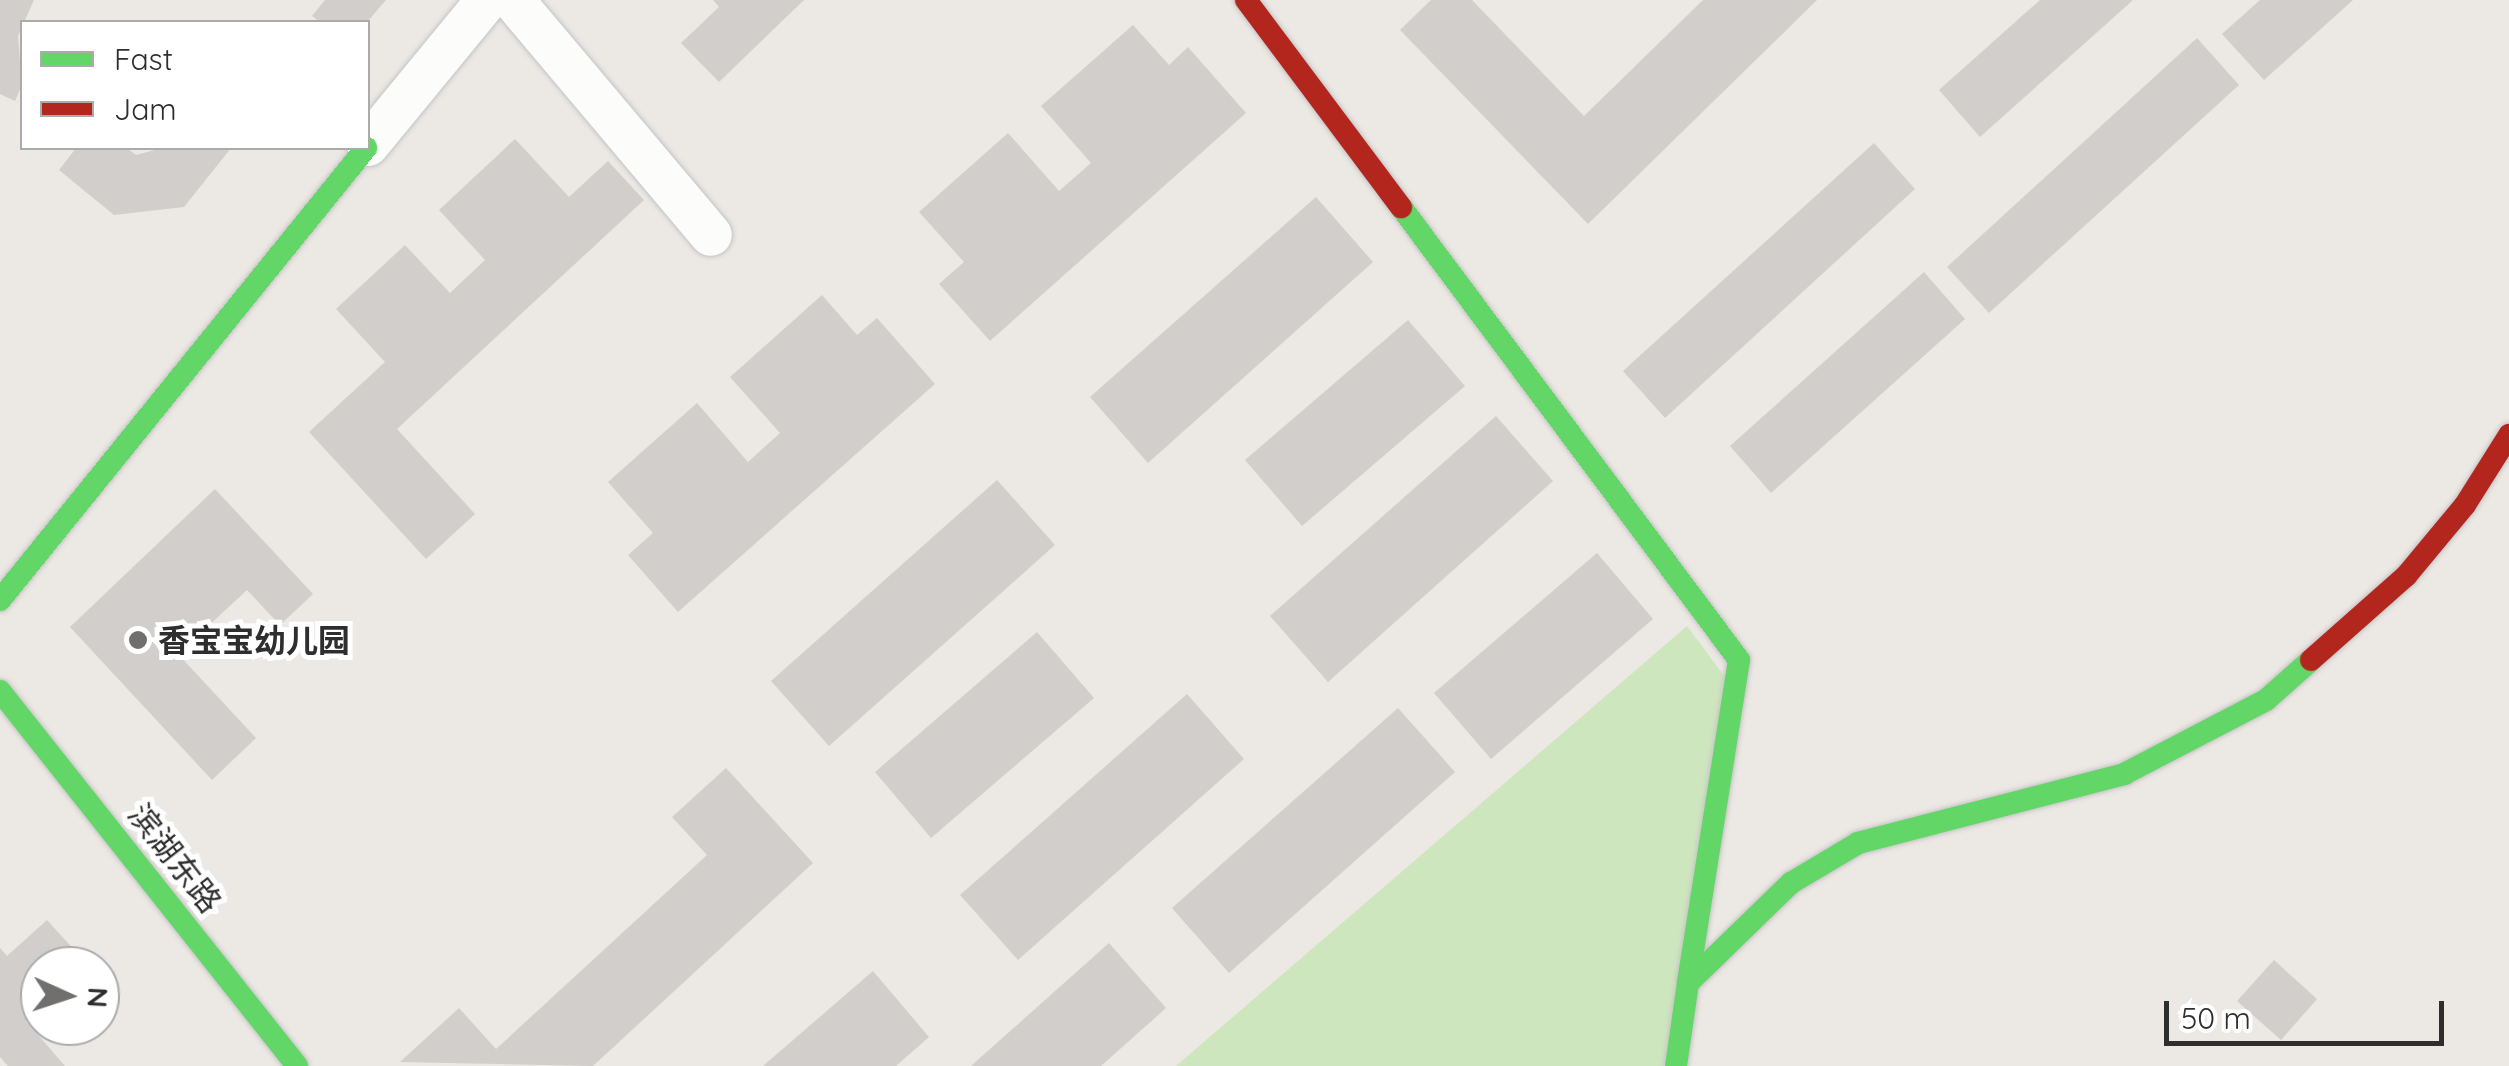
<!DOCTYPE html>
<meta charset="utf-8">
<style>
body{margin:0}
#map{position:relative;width:2509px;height:1066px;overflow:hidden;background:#ece8e4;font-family:Quicksand,"Noto Sans SC",sans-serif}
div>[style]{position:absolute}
.green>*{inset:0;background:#cee6be}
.building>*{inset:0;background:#d1cecb}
.roads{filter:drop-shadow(0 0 2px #c5c4c5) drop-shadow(0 0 2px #c5c4c5)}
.street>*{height:42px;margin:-21px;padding:0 21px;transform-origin:21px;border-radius:21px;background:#fcfcfb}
.fast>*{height:22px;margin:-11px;padding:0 11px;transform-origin:11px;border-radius:11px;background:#63d668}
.jam>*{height:22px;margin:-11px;padding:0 11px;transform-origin:11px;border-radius:11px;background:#b3261e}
.dots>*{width:28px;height:28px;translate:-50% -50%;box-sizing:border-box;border:5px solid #fff;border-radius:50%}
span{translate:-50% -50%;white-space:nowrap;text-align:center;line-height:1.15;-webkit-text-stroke:10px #fff;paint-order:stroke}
.poi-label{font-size:32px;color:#2e2e2e;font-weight:700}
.left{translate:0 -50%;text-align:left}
.street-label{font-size:32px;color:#2e2e2e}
.legend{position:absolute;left:20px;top:20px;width:350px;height:130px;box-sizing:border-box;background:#fff;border:2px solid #ababab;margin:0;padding:12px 18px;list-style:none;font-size:30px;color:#2e2e2e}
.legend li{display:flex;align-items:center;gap:20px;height:50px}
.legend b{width:50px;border:2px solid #ababab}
.north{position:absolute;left:20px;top:946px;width:100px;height:100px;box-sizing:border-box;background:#fff;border:2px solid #ababab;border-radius:50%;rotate:93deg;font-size:28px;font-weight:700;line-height:40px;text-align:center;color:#2e2e2e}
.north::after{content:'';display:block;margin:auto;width:35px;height:45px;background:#706f6e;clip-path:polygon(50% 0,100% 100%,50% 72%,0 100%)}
.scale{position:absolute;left:2164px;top:1001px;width:280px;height:45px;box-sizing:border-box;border:5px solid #2e2e2e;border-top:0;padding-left:12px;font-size:30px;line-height:35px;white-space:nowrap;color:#2e2e2e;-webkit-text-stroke:8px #fff;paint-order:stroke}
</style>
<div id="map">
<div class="green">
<div style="clip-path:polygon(1687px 626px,1725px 677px,1664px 1066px,1176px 1066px)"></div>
</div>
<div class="building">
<div style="clip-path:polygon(0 0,34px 0,18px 36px,22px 85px,15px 101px,0 94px)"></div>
<div style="clip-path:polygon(325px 0,386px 0,367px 22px,320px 22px,312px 16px)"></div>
<div style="clip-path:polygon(713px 0,804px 0,719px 82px,681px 43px,719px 7px)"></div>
<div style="clip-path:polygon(1431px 0,1472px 0,1584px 116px,1703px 0,1817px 0,1588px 224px,1400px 30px)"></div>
<div style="clip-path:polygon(2040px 0,2133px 0,1980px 137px,1939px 90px)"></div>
<div style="clip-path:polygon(2260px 0,2353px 0,2264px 80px,2222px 34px)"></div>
<div style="clip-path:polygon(1133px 25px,1169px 65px,1188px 47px,1246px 113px,990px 341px,939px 284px,964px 262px,919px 212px,1008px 133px,1059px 191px,1091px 163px,1041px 106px)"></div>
<div style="clip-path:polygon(2197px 38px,2239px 85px,1989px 313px,1947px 267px)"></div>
<div style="clip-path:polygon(515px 139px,569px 197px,608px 161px,644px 200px,397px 429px,475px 514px,426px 559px,309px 432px,385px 362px,336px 309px,405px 245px,450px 293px,485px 260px,439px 210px)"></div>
<div style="clip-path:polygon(1874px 143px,1915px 189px,1665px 418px,1623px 371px)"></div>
<div style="clip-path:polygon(76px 148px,127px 148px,136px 155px,162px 148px,231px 148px,184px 207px,114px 215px,59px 170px)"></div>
<div style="clip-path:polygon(1316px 197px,1373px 262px,1148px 463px,1090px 397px)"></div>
<div style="clip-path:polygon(1924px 272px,1965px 319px,1771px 493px,1730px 446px)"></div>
<div style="clip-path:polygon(822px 295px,857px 335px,877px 318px,935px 384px,678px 612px,628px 555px,653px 533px,608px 482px,697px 403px,748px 462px,780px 433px,730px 377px)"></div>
<div style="clip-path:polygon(1408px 320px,1465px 386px,1302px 526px,1245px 460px)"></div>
<div style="clip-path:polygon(1496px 416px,1553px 481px,1328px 682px,1270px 616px)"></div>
<div style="clip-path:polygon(997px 480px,1055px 545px,829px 746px,771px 681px)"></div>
<div style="clip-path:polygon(215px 489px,313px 594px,280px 625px,247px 590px,178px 654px,256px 738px,212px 780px,70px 627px)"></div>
<div style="clip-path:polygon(1597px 553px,1653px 619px,1491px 759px,1434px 693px)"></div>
<div style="clip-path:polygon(1037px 632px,1094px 698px,931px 838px,875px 772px)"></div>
<div style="clip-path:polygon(1187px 694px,1244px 759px,1018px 960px,960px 895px)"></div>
<div style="clip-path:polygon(1398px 708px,1455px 772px,1229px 973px,1172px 908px)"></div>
<div style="clip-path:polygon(726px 768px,813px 863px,593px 1066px,400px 1062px,459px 1008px,496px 1049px,707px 855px,672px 817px)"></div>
<div style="clip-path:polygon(47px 920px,89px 966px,40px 966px,40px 1009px,26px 1021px,65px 1066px,8px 1066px,0 1057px,0 948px,7px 956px)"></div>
<div style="clip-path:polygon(1109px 943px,1166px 1008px,1101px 1066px,971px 1066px)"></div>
<div style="clip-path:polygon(2274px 960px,2317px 999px,2281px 1040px,2237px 1001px)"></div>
<div style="clip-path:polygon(873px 971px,929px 1037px,896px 1066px,763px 1066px)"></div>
</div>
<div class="roads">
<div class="street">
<div style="left:513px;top:0;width:307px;rotate:49.9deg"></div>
<div style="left:368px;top:145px;width:188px;rotate:-50.6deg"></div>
</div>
<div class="fast">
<div style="left:1401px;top:207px;width:565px;rotate:53.27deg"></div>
<div style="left:1739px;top:660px;width:327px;rotate:99deg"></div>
<div style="left:0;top:600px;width:582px;rotate:-51deg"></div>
<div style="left:0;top:691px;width:478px;rotate:51.6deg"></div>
<div style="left:1676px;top:1066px;width:84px;rotate:-81.8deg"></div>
<div style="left:1688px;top:983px;width:144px;rotate:-44.2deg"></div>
<div style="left:1791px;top:883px;width:78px;rotate:-30.8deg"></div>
<div style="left:1858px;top:843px;width:275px;rotate:-14.5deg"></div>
<div style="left:2124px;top:774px;width:160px;rotate:-27.5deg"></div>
<div style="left:2266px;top:700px;width:60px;rotate:-41.6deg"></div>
</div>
<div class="jam">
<div style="left:1246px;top:0;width:259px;rotate:53.2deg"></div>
<div style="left:2311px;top:660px;width:127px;rotate:-41.5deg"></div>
<div style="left:2406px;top:576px;width:92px;rotate:-50.3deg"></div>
<div style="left:2465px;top:505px;width:83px;rotate:-57.8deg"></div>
</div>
</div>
<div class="dots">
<div style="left:138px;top:640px;background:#706f6e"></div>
</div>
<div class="poi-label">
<span class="left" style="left:158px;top:640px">香宝宝幼儿园</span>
</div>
<div class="street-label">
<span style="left:175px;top:858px;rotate:52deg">滨湖东路</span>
</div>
<ul class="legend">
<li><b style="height:12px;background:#63d668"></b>Fast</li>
<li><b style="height:12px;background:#b3261e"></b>Jam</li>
</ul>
<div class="north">N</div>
<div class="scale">50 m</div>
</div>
